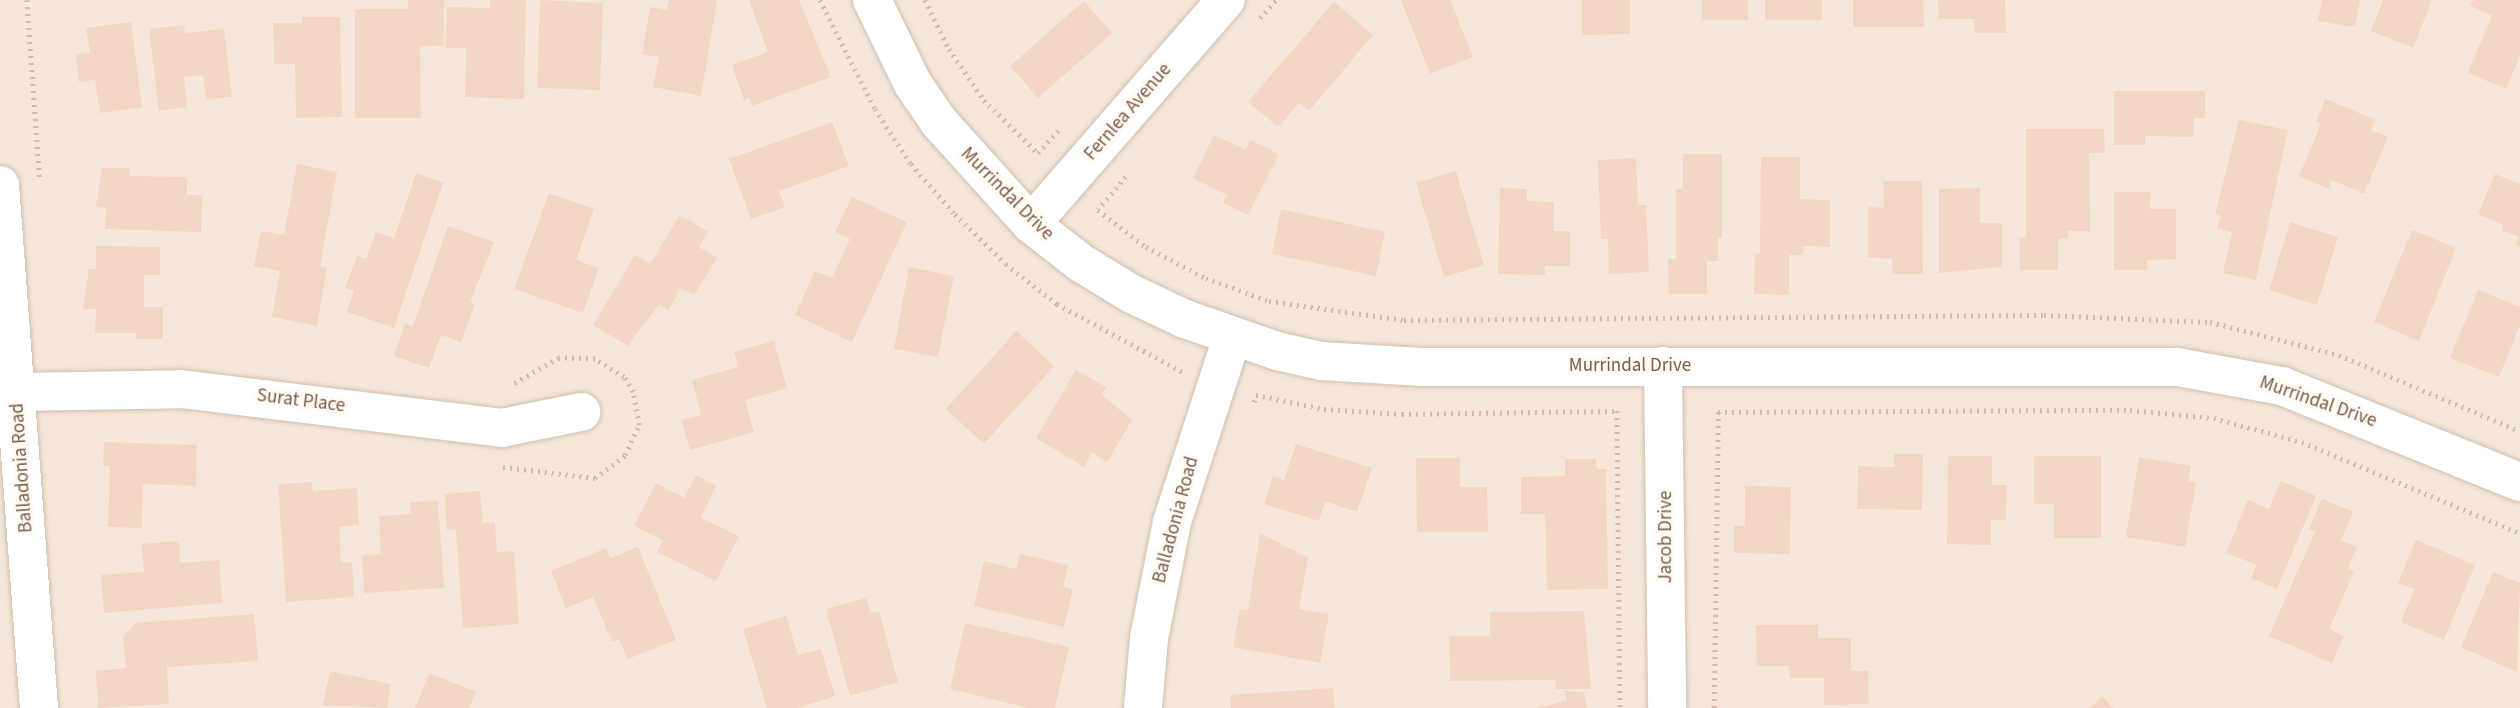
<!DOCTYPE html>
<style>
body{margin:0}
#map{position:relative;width:2520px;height:708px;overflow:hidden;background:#fdf6ec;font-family:"Source Sans 3",sans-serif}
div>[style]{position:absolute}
.residential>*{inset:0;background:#f5e8da}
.building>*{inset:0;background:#f3d5c3}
.path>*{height:4.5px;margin-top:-2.25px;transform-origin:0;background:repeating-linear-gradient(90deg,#d9b8a5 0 2px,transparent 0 7px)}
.roads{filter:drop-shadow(0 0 2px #d1beb0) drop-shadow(0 0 2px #d1beb0)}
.minor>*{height:38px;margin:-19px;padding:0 19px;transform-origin:19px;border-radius:19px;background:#fff}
span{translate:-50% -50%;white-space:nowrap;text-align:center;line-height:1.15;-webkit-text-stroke:7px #fffaf3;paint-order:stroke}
.street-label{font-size:19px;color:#7a5c4d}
</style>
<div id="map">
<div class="residential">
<div style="clip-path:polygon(0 0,2520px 0,2520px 708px,0 708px)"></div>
</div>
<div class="building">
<div style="clip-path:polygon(408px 0,444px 0,444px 46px,420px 46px,421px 118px,355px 118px,355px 9px,408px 9px)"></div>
<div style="clip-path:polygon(490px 0,526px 0,524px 99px,465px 97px,466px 48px,445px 48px,447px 7px,490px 8px)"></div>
<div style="clip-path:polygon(540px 0,603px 3px,600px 90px,537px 88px)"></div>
<div style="clip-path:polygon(669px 0,717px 0,701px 96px,653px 87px,659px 57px,642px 54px,650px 7px,667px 10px)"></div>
<div style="clip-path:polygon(749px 0,799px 0,831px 77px,752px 106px,749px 98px,744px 100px,732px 65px,768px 52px)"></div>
<div style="clip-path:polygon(1401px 0,1450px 0,1473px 57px,1430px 74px)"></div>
<div style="clip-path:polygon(1582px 0,1630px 0,1630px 34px,1582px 35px)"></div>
<div style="clip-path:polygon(1702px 0,1748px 0,1748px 20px,1702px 20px)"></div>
<div style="clip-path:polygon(1765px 0,1822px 0,1822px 20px,1765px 20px)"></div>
<div style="clip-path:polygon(1853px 0,1923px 0,1924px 27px,1853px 27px)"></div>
<div style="clip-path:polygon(1938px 0,2005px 0,2006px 33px,1975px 33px,1974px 19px,1939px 19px)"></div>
<div style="clip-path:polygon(2322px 0,2360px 0,2355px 27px,2318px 21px)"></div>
<div style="clip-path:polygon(2383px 0,2432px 0,2413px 48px,2371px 31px)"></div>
<div style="clip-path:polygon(2473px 0,2520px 0,2520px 56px,2506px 89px,2468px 73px,2492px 15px,2470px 6px)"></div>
<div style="clip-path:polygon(1084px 1px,1112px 33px,1038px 98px,1010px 66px)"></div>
<div style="clip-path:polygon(1334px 2px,1373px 35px,1309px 111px,1299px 103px,1278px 127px,1248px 102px)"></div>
<div style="clip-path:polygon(302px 17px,340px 17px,342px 117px,296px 118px,295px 64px,274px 64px,273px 23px,302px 23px)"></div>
<div style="clip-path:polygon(131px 22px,142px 107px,100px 113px,95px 80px,79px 82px,76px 54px,90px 53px,86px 28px)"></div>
<div style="clip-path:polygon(184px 25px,185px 33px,224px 29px,232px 97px,206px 99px,203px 75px,184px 77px,187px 107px,159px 111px,149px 29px)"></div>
<div style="clip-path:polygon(2114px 91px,2205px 91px,2205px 118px,2194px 118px,2193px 137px,2145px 136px,2145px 145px,2114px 145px)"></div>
<div style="clip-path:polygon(2325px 99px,2376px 120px,2371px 130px,2388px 137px,2364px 194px,2332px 180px,2329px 189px,2299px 176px,2321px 124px,2316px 122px)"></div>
<div style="clip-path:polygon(2239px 120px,2288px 130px,2256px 280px,2223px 273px,2232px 232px,2217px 229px,2220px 216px,2215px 214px)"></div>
<div style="clip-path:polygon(832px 122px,849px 166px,779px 191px,785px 207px,751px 219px,729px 159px)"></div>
<div style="clip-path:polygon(2026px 129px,2104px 129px,2105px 153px,2089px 153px,2090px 231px,2068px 231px,2068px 238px,2058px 239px,2058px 270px,2020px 270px,2019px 238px,2026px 237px)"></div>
<div style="clip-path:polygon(1214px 135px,1246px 150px,1250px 140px,1279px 154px,1248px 215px,1223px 203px,1227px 195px,1193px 178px)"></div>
<div style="clip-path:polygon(1683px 154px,1722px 154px,1722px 238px,1718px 238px,1718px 261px,1707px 261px,1707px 294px,1669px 294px,1668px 259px,1676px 259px,1676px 189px,1683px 189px)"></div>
<div style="clip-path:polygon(1761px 157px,1800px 157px,1800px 199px,1830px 200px,1830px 247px,1803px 246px,1803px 255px,1789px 255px,1789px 295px,1754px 294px,1755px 254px,1760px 253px)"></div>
<div style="clip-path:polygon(1636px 158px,1638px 205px,1646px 205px,1649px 272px,1609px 274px,1608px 239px,1601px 239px,1598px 160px)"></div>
<div style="clip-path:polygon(297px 164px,337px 172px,320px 266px,327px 268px,317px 326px,272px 317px,280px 271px,254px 266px,261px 231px,284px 235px)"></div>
<div style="clip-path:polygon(102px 168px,130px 168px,129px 176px,187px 177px,187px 195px,202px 195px,201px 232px,105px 229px,106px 208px,96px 207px)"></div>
<div style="clip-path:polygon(1456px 171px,1484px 265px,1444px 277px,1416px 183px)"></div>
<div style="clip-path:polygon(416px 173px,443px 183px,394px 328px,347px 312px,354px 291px,345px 288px,357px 256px,366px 259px,376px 232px,394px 238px)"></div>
<div style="clip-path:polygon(2495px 174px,2520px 184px,2520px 246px,2516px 244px,2519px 237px,2502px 230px,2503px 225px,2478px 214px)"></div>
<div style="clip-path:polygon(1883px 181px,1922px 181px,1923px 274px,1893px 274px,1892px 259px,1868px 257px,1868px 207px,1884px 208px)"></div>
<div style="clip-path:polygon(1500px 188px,1527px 189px,1527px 201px,1554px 202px,1553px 231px,1570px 231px,1570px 266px,1545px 266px,1545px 275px,1498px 274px)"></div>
<div style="clip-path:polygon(1980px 188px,1980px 223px,2002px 223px,2002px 267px,1939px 273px,1939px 189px)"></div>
<div style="clip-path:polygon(2114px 192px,2151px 192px,2150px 209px,2176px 209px,2176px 259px,2147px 260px,2147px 270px,2114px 270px)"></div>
<div style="clip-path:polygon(549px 193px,594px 209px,576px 260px,599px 268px,583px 313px,514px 289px)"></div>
<div style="clip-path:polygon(852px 197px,907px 222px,852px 342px,795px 315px,815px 271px,832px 278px,850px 239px,835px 232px)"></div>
<div style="clip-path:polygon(1281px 209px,1385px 232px,1376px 276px,1272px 254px)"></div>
<div style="clip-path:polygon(680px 215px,708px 232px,699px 247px,717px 258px,694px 295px,681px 288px,668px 310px,659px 304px,628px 346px,593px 325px,635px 255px,650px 264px)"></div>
<div style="clip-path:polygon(2290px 222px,2338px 237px,2317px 305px,2269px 290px)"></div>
<div style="clip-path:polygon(448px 226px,494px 242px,470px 302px,475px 304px,461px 342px,441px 335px,429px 368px,394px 356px,405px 324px,413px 326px)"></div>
<div style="clip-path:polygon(2412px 230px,2456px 248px,2419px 341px,2374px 322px)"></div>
<div style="clip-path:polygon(96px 246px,160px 247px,160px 275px,144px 275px,144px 307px,163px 307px,163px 339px,136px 339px,136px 333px,95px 333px,96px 309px,83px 309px,89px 269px,96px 269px)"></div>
<div style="clip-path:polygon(909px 267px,954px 276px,938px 357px,894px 349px)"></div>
<div style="clip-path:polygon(2478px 290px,2520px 307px,2520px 325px,2499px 377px,2450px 358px)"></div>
<div style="clip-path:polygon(1016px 331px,1054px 366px,984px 444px,946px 409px)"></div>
<div style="clip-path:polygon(774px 341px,787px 388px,745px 400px,754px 432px,690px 450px,681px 420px,701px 415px,692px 380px,738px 367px,734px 352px)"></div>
<div style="clip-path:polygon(1076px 370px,1106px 387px,1102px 395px,1132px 420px,1107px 462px,1092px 452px,1084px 467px,1036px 438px)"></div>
<div style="clip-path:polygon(104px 442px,197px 445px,196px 486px,143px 484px,142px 528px,108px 527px,110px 466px,103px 466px)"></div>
<div style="clip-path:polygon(1296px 444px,1372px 468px,1357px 512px,1325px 501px,1319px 521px,1264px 504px,1273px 476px,1284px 480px)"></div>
<div style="clip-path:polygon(1894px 454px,1923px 454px,1922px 510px,1857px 509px,1858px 466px,1894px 467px)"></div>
<div style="clip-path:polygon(1948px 456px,1992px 456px,1992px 485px,2007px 485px,2006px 520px,1991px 520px,1991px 545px,1947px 544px)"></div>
<div style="clip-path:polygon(2034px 456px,2101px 456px,2101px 538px,2054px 538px,2054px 504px,2034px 504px)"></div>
<div style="clip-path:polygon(2139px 457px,2191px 466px,2188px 482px,2196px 483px,2185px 547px,2126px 537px)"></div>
<div style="clip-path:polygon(1416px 458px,1460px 458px,1460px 487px,1487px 487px,1488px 532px,1417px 532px)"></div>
<div style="clip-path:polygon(1565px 459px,1596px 459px,1597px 469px,1606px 469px,1608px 589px,1547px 590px,1545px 514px,1521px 514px,1521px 477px,1565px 476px)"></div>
<div style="clip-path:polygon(696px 475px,716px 486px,701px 518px,739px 536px,716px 581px,657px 552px,663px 540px,634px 526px,656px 483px,684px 498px)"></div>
<div style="clip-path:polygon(2281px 481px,2316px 496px,2277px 589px,2251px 578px,2257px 565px,2226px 553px,2248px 500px,2269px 509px)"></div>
<div style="clip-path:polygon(312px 482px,313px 491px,357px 488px,359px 525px,339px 527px,341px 563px,352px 562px,354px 597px,286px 602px,278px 484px)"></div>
<div style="clip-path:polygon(1745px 486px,1791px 487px,1790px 554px,1734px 553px,1734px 526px,1745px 526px)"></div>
<div style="clip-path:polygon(480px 491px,483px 523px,495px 522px,497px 552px,514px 551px,519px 624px,463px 628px,456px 529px,447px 530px,445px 494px)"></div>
<div style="clip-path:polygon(2322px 499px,2353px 512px,2341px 540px,2357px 547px,2348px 569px,2354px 572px,2329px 629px,2344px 636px,2332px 663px,2269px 636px,2315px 532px,2309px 529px)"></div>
<div style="clip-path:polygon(438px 501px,444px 588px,364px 593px,362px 555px,381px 554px,379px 516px,411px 514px,410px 502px)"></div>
<div style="clip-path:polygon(1260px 533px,1308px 558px,1299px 609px,1329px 614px,1320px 663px,1233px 647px,1240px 609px,1248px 610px)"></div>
<div style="clip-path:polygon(2416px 540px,2475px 565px,2444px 640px,2401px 622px,2414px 589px,2398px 583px)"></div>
<div style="clip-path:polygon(179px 541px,180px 563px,219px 560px,222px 603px,104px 613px,101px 575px,144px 572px,142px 544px)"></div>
<div style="clip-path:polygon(638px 547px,676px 640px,628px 659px,619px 639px,612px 642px,593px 597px,566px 608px,551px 571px,606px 548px,610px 558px)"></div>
<div style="clip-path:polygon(1020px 554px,1068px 565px,1063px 587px,1073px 589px,1064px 627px,974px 606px,984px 561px,1016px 569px)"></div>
<div style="clip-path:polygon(2493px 572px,2520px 583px,2517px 672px,2461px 647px)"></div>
<div style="clip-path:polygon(866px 598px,871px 613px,879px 611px,898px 682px,850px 696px,826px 609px)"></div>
<div style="clip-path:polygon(1584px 611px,1591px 689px,1555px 689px,1556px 680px,1450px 681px,1449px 636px,1490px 636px,1490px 612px)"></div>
<div style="clip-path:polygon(254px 614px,258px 661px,167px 667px,169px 704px,98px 708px,96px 671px,126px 668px,123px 637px,135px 623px)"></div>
<div style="clip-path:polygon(786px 616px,798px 655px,821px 649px,835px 696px,798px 708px,767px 708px,743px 629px)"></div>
<div style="clip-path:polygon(965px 623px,1069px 647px,1055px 708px,1028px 708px,950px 689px)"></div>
<div style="clip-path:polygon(1756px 625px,1818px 625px,1818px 638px,1851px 638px,1851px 671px,1868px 671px,1869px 704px,1824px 705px,1824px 678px,1790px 678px,1789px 666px,1757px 666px)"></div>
<div style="clip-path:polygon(330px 671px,391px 684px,387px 708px,323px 705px)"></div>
<div style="clip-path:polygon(430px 673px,476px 692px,469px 708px,415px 708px)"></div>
<div style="clip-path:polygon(1333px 688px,1335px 708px,1231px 708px,1230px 695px)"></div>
<div style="clip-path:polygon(1564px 691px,1584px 692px,1587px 708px,1535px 708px,1567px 701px)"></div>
<div style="clip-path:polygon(2102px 696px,2113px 708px,2090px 708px)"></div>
</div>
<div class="path">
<div style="left:27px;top:0;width:181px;rotate:85.9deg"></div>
<div style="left:820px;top:0;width:122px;rotate:63.2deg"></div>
<div style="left:875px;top:109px;width:66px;rotate:56.8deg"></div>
<div style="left:911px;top:164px;width:67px;rotate:48.7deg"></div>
<div style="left:955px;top:214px;width:71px;rotate:44.4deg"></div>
<div style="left:1006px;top:264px;width:65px;rotate:38.1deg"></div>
<div style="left:1057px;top:304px;width:143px;rotate:28.4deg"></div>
<div style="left:925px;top:0;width:55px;rotate:63.9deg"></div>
<div style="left:949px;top:49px;width:62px;rotate:55.5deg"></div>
<div style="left:984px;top:100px;width:76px;rotate:44.5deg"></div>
<div style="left:1038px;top:153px;width:31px;rotate:-48deg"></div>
<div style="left:1260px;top:18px;width:24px;rotate:-48deg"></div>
<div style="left:1126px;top:177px;width:43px;rotate:130.3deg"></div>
<div style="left:1098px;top:210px;width:61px;rotate:37.6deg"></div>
<div style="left:1146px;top:247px;width:68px;rotate:27.3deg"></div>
<div style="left:1206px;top:278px;width:67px;rotate:20.1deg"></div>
<div style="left:1269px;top:301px;width:136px;rotate:8deg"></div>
<div style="left:1404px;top:320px;width:640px;rotate:-0.45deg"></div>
<div style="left:2044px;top:315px;width:166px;rotate:2.4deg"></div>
<div style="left:2210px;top:322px;width:133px;rotate:14.3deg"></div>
<div style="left:2339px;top:355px;width:196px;rotate:22.8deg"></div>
<div style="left:1254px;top:402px;width:7px;rotate:-74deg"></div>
<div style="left:1256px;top:395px;width:69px;rotate:11.6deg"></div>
<div style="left:1324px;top:409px;width:78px;rotate:3.7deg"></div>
<div style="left:1402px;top:414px;width:215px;rotate:-0.8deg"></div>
<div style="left:1617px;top:411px;width:297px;rotate:89.4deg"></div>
<div style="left:503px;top:467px;width:93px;rotate:6.8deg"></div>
<div style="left:595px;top:478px;width:38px;rotate:-37deg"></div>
<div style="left:625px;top:455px;width:33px;rotate:-65deg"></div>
<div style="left:639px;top:425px;width:34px;rotate:-100deg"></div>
<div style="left:633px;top:392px;width:17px;rotate:-121deg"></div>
<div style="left:624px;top:377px;width:34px;rotate:-148deg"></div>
<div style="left:595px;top:359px;width:36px;rotate:-178deg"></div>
<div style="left:559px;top:358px;width:54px;rotate:150.1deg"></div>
<div style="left:1714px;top:708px;width:296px;rotate:-89.2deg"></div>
<div style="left:1718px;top:412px;width:412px;rotate:-0.3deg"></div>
<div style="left:2130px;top:410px;width:84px;rotate:5.4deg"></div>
<div style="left:2214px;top:418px;width:91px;rotate:15.3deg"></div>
<div style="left:2302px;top:442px;width:236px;rotate:22.7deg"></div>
</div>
<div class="roads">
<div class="minor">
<div style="left:872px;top:0;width:93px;rotate:64deg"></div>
<div style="left:913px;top:84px;width:46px;rotate:55.6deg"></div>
<div style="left:939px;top:122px;width:137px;rotate:48deg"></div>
<div style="left:1031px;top:224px;width:63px;rotate:38deg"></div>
<div style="left:1081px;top:263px;width:60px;rotate:31.3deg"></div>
<div style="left:1132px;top:294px;width:59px;rotate:25.3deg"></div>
<div style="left:1185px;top:319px;width:97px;rotate:19.2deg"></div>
<div style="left:1277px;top:351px;width:45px;rotate:12.8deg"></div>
<div style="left:1321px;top:361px;width:101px;rotate:3.4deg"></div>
<div style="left:1422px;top:367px;width:756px"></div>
<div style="left:2178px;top:367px;width:106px;rotate:10.4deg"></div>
<div style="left:2282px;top:386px;width:257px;rotate:22deg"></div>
<div style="left:0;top:185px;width:524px;rotate:85.74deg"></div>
<div style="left:1031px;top:224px;width:297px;rotate:-49deg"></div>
<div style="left:1663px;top:366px;width:342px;rotate:89.3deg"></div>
<div style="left:17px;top:392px;width:164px;rotate:-1deg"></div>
<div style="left:181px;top:389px;width:323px;rotate:6.9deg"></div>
<div style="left:502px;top:428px;width:81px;rotate:-11.4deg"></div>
<div style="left:1143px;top:708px;width:70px;rotate:-85.1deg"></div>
<div style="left:1149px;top:638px;width:118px;rotate:-78.8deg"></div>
<div style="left:1172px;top:522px;width:194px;rotate:-72deg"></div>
</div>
</div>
<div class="street-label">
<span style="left:1128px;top:112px;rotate:-49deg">Fernlea Avenue</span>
<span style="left:1007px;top:194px;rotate:45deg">Murrindal Drive</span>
<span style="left:1630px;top:366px">Murrindal Drive</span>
<span style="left:301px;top:401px;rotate:7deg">Surat Place</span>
<span style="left:2318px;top:402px;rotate:19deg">Murrindal Drive</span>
<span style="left:22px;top:468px;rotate:-94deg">Balladonia Road</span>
<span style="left:1176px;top:520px;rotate:-75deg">Balladonia Road</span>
<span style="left:1666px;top:537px;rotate:-90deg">Jacob Drive</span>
</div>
</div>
